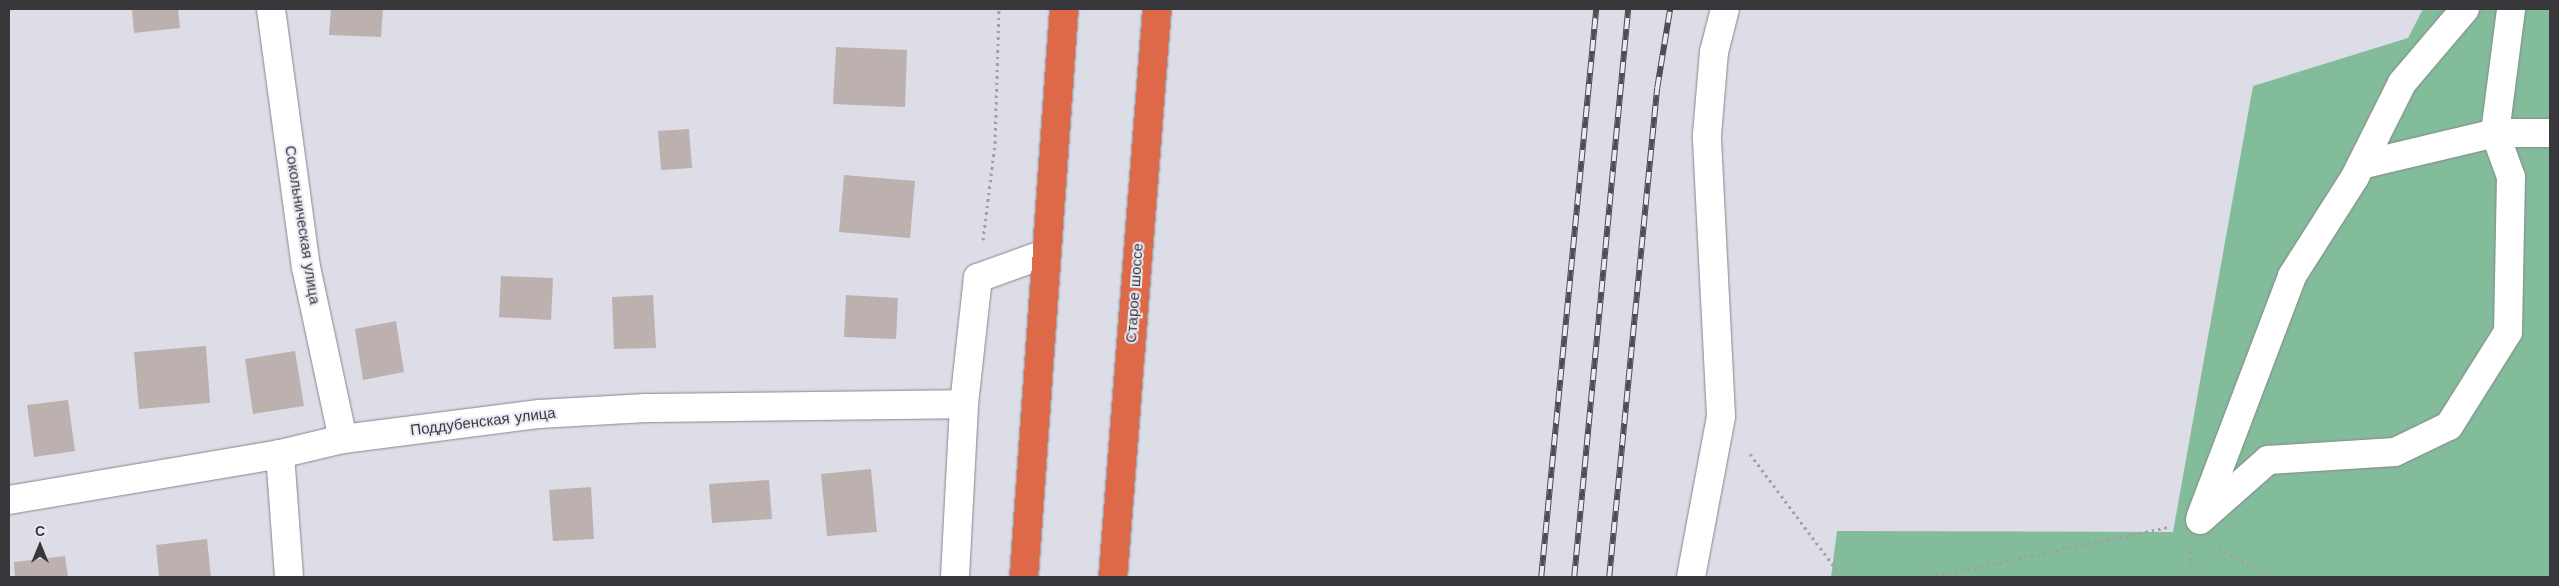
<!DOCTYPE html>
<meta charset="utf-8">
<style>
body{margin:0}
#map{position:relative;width:2559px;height:586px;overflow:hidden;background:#dddde7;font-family:"Work Sans",sans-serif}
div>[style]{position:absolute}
.green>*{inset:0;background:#83bc9b}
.building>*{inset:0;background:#bcb1ae}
.path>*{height:3px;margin-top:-1.5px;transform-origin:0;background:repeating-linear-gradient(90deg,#9f9fa7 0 2.5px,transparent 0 6.5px)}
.roads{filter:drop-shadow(0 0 1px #86868f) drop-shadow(0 0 1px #86868f)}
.minor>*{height:28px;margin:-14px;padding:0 14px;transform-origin:14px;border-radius:14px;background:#fff}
.highway>*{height:28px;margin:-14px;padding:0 14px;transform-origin:14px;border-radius:14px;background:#de6949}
.rail>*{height:5.5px;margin-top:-2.75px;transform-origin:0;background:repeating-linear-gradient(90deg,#eaeaf5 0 11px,#4d4d52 0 22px);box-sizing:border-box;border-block:1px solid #4d4d52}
span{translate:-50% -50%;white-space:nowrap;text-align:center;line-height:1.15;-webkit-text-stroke:4px #eaeaf5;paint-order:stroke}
.street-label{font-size:15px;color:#38383c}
.frame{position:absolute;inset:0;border:10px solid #38383c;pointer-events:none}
.north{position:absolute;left:15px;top:521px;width:50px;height:50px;-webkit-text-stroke:4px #eaeaf5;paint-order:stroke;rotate:0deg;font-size:14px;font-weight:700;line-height:20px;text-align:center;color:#38383c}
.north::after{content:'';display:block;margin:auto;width:18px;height:22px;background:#38383c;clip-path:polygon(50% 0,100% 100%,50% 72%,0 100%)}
</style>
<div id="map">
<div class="green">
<div style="clip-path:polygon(2423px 9px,2550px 9px,2550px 577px,1831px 577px,1837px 531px,2173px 532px,2253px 86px,2408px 38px)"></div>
</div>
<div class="building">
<div style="clip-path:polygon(132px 9px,178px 9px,180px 28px,134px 33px)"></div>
<div style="clip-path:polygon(331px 9px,383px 9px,381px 37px,329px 35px)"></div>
<div style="clip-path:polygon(836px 47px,907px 50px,905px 107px,833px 104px)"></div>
<div style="clip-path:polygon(689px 129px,692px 168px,661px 170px,658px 131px)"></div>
<div style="clip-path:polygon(844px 175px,915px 181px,910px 238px,839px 232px)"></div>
<div style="clip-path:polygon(501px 276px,553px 278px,551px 320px,499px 317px)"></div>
<div style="clip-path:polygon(653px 295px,656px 348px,614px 349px,612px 297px)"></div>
<div style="clip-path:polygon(846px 295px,898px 298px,896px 339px,844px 337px)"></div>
<div style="clip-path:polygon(396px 321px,404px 372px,363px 380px,355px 329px)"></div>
<div style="clip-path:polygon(206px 346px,210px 403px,139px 409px,134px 352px)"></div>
<div style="clip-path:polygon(295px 351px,304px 406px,253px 414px,245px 359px)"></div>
<div style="clip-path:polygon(68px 400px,75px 451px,34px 457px,27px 405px)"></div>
<div style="clip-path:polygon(871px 469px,877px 532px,827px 536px,821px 474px)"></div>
<div style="clip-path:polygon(769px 480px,772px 519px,712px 523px,709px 484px)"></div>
<div style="clip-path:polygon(591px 487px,594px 539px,553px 541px,549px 490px)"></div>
<div style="clip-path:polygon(207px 539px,211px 577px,159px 577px,156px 545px)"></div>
<div style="clip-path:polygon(65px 556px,68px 577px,15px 577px,14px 562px)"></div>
</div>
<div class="path">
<div style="left:983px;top:240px;width:98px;rotate:-82.9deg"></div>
<div style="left:995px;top:143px;width:134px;rotate:-88.3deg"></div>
<div style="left:1750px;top:454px;width:154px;rotate:53.2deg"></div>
<div style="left:2219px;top:547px;width:57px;rotate:31.5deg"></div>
<div style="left:2190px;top:551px;width:26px;rotate:83deg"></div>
<div style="left:1929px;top:577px;width:244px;rotate:-11.8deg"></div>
</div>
<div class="roads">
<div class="minor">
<div style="left:271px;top:9px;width:260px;rotate:82.3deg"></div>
<div style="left:306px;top:267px;width:176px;rotate:77.9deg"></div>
<div style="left:2361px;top:165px;width:138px;rotate:-13.4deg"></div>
<div style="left:2495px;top:133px;width:55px"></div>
<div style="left:280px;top:454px;width:123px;rotate:85.8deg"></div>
<div style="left:9px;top:500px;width:275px;rotate:-9.6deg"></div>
<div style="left:280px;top:454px;width:65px;rotate:-13.4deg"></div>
<div style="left:343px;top:439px;width:198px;rotate:-7.3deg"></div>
<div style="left:539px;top:414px;width:107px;rotate:-3.2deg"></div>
<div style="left:646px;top:408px;width:318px;rotate:-0.7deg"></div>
<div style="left:2201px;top:516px;width:257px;rotate:-69.2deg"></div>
<div style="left:2292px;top:276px;width:117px;rotate:-57.5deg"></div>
<div style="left:2355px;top:177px;width:105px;rotate:-63.4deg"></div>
<div style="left:2402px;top:83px;width:97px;rotate:-49.6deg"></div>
<div style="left:2200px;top:520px;width:91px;rotate:-41.4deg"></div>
<div style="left:2268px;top:460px;width:127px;rotate:-3.6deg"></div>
<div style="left:2395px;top:452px;width:60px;rotate:-25.7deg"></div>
<div style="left:2449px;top:426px;width:111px;rotate:-57.9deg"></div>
<div style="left:2508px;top:332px;width:155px;rotate:-88.9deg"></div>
<div style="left:2511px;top:177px;width:47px;rotate:-110deg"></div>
<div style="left:2495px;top:133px;width:125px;rotate:-82.6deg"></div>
<div style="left:955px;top:577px;width:173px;rotate:-87deg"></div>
<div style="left:964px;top:404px;width:127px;rotate:-83.7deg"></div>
<div style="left:978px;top:278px;width:73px;rotate:-19.9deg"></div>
<div style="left:1691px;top:577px;width:164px;rotate:-79.4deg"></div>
<div style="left:1721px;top:416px;width:281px;rotate:-92.9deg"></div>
<div style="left:1707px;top:135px;width:83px;rotate:-85.2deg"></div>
<div style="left:1714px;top:52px;width:44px;rotate:-75.7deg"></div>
</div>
<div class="highway">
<div style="left:1024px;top:577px;width:569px;rotate:-85.97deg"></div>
<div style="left:1113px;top:577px;width:570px;rotate:-85.57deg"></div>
</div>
</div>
<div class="rail">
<div style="left:1541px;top:577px;width:571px;rotate:-84.47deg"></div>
<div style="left:1574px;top:577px;width:571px;rotate:-84.57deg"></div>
<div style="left:1609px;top:577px;width:491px;rotate:-84.4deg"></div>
<div style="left:1657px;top:88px;width:80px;rotate:-80.7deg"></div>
</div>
<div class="street-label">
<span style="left:302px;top:225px;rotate:81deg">Сокольническая улица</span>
<span style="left:1135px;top:293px;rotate:-86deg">Старое шоссе</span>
<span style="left:483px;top:422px;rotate:-7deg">Поддубенская улица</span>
</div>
<div class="frame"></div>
<div class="north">С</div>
</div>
